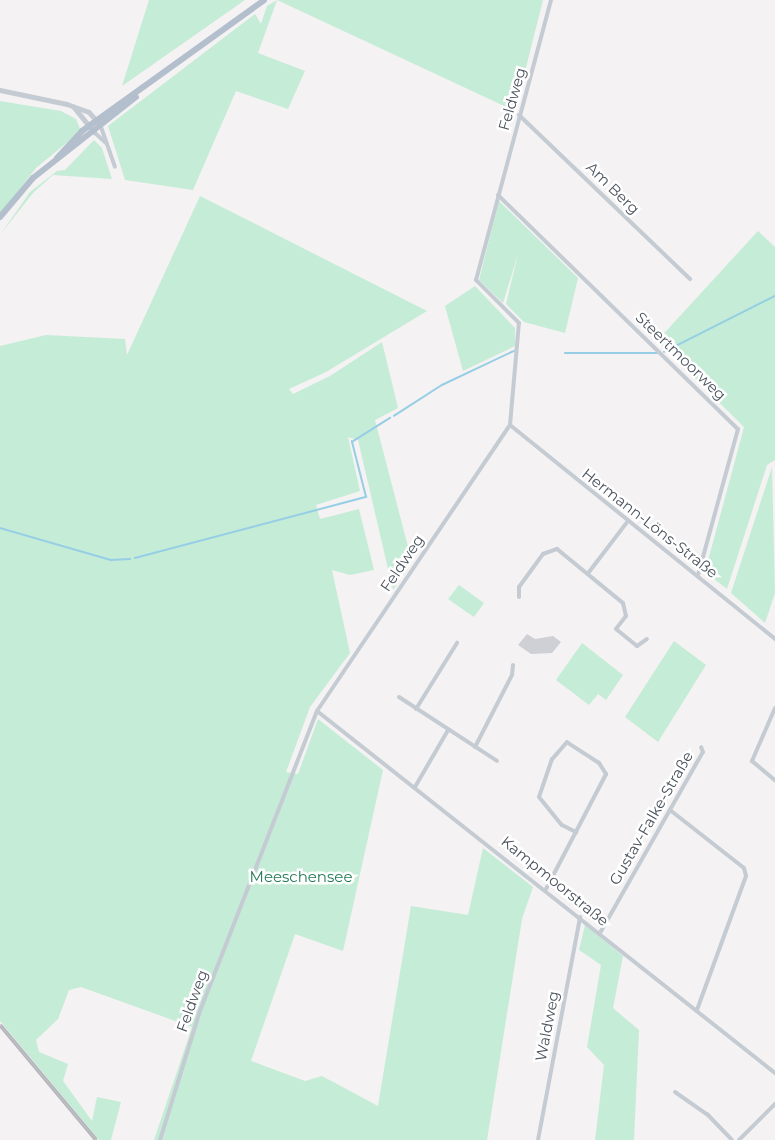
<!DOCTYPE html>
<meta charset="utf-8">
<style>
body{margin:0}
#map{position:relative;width:775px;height:1140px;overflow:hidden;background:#f4f2f2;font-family:Montserrat,sans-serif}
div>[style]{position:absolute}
.green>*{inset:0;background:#c5ecd7}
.stream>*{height:1.5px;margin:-0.75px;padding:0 0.75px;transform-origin:0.75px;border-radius:0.75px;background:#96cee5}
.building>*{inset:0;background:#cfd0d5}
.minor>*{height:4px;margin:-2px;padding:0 2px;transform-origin:2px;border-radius:2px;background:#c4cbd2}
.tertiary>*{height:4.5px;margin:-2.25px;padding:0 2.25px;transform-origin:2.25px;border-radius:2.25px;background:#c4cbd2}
.primary>*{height:6px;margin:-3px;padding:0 3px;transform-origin:3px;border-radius:3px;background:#b4bfcd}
.rail>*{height:4px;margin-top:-2px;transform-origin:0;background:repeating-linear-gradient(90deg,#fff 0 4.5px,#b4b6bb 0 9px);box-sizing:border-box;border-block:2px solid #b4b6bb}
span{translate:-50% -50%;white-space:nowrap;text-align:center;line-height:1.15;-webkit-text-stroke:5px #fff;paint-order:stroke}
.street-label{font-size:15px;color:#4b535d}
.park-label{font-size:15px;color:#217a54}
</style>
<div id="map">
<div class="green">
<div style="clip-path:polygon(149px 0,245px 0,122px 86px)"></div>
<div style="clip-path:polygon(277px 0,543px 0,515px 111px,277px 0,258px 53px,305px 71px,288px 109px,236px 91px,193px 190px,125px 180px,108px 126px,255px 14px,261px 24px,267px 6px)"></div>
<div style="clip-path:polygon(0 101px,61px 111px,76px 119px,81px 131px,36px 168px,0 214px)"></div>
<div style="clip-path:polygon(94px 140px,102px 148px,112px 179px,53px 175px,33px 193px,0 235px,30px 192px,57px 171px,65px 170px)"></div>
<div style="clip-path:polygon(200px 196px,427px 311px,326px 372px,289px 389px,293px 394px,330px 376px,382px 342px,398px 408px,375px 420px,412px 562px,393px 590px,358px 440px,348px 437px,360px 491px,316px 505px,320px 519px,359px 509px,374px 570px,350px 575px,332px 570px,350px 653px,310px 707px,286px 772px,298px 774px,318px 719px,383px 770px,343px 951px,295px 934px,251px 1061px,305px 1081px,322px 1076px,378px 1106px,411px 906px,468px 915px,483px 848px,533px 887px,522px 919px,487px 1140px,154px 1140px,192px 1027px,81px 987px,69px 990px,58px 1019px,36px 1040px,39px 1052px,68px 1064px,63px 1081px,92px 1121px,97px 1097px,121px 1102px,111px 1140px,99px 1140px,0 1021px,0 346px,46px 335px,125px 339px,127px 355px)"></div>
<div style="clip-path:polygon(499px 201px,578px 278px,565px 333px,524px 322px,506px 304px,518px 254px,503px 303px,479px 280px)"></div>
<div style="clip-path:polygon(758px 231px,775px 247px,775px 460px,767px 465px,727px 589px,705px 572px,744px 427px,657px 341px)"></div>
<div style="clip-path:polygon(475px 286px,515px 328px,515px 346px,463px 371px,445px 306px)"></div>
<div style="clip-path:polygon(772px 467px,775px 593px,765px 623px,731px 593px)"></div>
<div style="clip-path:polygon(459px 585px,484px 603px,474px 617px,448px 599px)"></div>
<div style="clip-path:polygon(674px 641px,706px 665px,658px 742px,625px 717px)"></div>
<div style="clip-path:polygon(582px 643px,623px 675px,606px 700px,598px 694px,589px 705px,556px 680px)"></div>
<div style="clip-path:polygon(585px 925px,623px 956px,613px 1008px,639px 1030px,634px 1140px,595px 1140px,604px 1065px,587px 1047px,601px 965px,579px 950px)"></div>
</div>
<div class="stream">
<div style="left:664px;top:352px;width:124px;rotate:-26.8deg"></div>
<div style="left:565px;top:353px;width:92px"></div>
<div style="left:394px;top:416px;width:57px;rotate:-32.9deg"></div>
<div style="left:442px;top:385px;width:80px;rotate:-25.3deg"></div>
<div style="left:0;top:528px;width:116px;rotate:16.1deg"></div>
<div style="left:111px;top:560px;width:19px;rotate:-3deg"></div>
<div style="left:135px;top:558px;width:239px;rotate:-14.8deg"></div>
<div style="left:366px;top:497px;width:57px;rotate:-104.3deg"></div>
<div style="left:352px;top:442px;width:45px;rotate:-32.3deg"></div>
</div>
<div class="building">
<div style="clip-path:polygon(527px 634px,535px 639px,553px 636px,561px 642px,552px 653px,531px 654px,518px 645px)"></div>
</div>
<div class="minor">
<div style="left:519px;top:115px;width:237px;rotate:43.8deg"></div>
<div style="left:101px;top:127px;width:42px;rotate:70.7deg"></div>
<div style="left:94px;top:132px;width:16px;rotate:43deg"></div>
<div style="left:498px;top:195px;width:335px;rotate:44.3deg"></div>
<div style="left:738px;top:429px;width:151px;rotate:105.3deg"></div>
<div style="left:510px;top:425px;width:341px;rotate:38.9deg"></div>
<div style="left:589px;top:572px;width:64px;rotate:-52.6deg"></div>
<div style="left:519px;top:597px;width:10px;rotate:-90deg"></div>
<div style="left:519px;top:587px;width:41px;rotate:-54deg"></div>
<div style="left:543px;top:554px;width:15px;rotate:-20deg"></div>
<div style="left:557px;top:549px;width:85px;rotate:39.3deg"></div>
<div style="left:623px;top:603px;width:13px;rotate:77deg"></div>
<div style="left:626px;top:616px;width:16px;rotate:128deg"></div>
<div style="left:616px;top:629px;width:27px;rotate:39deg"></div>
<div style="left:637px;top:646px;width:12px;rotate:-35deg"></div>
<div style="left:399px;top:697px;width:117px;rotate:33.1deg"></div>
<div style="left:775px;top:708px;width:58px;rotate:113.5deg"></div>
<div style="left:752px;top:761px;width:30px;rotate:40deg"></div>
<div style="left:416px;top:709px;width:78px;rotate:-58.2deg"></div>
<div style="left:317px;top:711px;width:584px;rotate:38.32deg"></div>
<div style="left:475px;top:747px;width:81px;rotate:-62.8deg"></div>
<div style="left:512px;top:675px;width:10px;rotate:-84deg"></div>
<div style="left:415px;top:787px;width:66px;rotate:-59.9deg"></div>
<div style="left:670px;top:810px;width:94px;rotate:38.1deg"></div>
<div style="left:744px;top:868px;width:8px;rotate:76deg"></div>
<div style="left:746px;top:876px;width:143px;rotate:110.1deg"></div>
<div style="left:546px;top:889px;width:130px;rotate:-62.4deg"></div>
<div style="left:606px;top:774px;width:13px;rotate:-122deg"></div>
<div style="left:599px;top:763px;width:38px;rotate:-147deg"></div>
<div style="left:567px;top:742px;width:23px;rotate:131deg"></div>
<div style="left:552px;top:759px;width:40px;rotate:108.9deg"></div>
<div style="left:539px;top:797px;width:36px;rotate:51deg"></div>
<div style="left:562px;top:825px;width:16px;rotate:27deg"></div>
<div style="left:600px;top:933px;width:208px;rotate:-60.4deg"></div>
<div style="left:703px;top:752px;width:5px;rotate:-112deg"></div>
<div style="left:675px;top:1092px;width:39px;rotate:35deg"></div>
<div style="left:707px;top:1114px;width:36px;rotate:46deg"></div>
<div style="left:160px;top:1140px;width:135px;rotate:-72.8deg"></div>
<div style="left:200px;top:1011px;width:322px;rotate:-68.7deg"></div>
<div style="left:317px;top:711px;width:345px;rotate:-56deg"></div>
<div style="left:510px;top:425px;width:102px;rotate:-85deg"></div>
<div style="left:519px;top:323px;width:61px;rotate:-135deg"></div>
<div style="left:476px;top:280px;width:290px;rotate:-75deg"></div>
<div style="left:538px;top:1140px;width:227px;rotate:-79.3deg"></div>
<div style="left:739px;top:1140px;width:51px;rotate:-45deg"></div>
</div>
<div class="tertiary">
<div style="left:0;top:90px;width:68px;rotate:11.8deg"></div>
<div style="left:67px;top:104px;width:23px;rotate:20deg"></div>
<div style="left:89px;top:112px;width:13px;rotate:48deg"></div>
<div style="left:74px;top:107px;width:32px;rotate:51deg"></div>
</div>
<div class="primary">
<div style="left:57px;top:158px;width:37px;rotate:-47deg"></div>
<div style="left:82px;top:131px;width:224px;rotate:-35.7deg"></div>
<div style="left:0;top:217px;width:51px;rotate:-49.8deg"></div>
<div style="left:33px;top:178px;width:131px;rotate:-38.2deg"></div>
</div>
<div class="rail">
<div style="left:0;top:1025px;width:150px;rotate:50.1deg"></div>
</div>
<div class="street-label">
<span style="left:512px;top:99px;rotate:-74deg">Feldweg</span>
<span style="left:613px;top:188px;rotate:44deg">Am Berg</span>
<span style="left:681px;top:356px;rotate:44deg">Steertmoorweg</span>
<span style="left:650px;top:523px;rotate:38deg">Hermann-Löns-Straße</span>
<span style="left:402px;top:563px;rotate:-56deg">Feldweg</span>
<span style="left:651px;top:818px;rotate:-60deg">Gustav-Falke-Straße</span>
<span style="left:555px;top:881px;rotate:39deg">Kampmoorstraße</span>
<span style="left:192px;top:1001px;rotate:-70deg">Feldweg</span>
<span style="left:547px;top:1026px;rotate:-79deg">Waldweg</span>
</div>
<div class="park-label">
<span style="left:301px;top:877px">Meeschensee</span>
</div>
</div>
